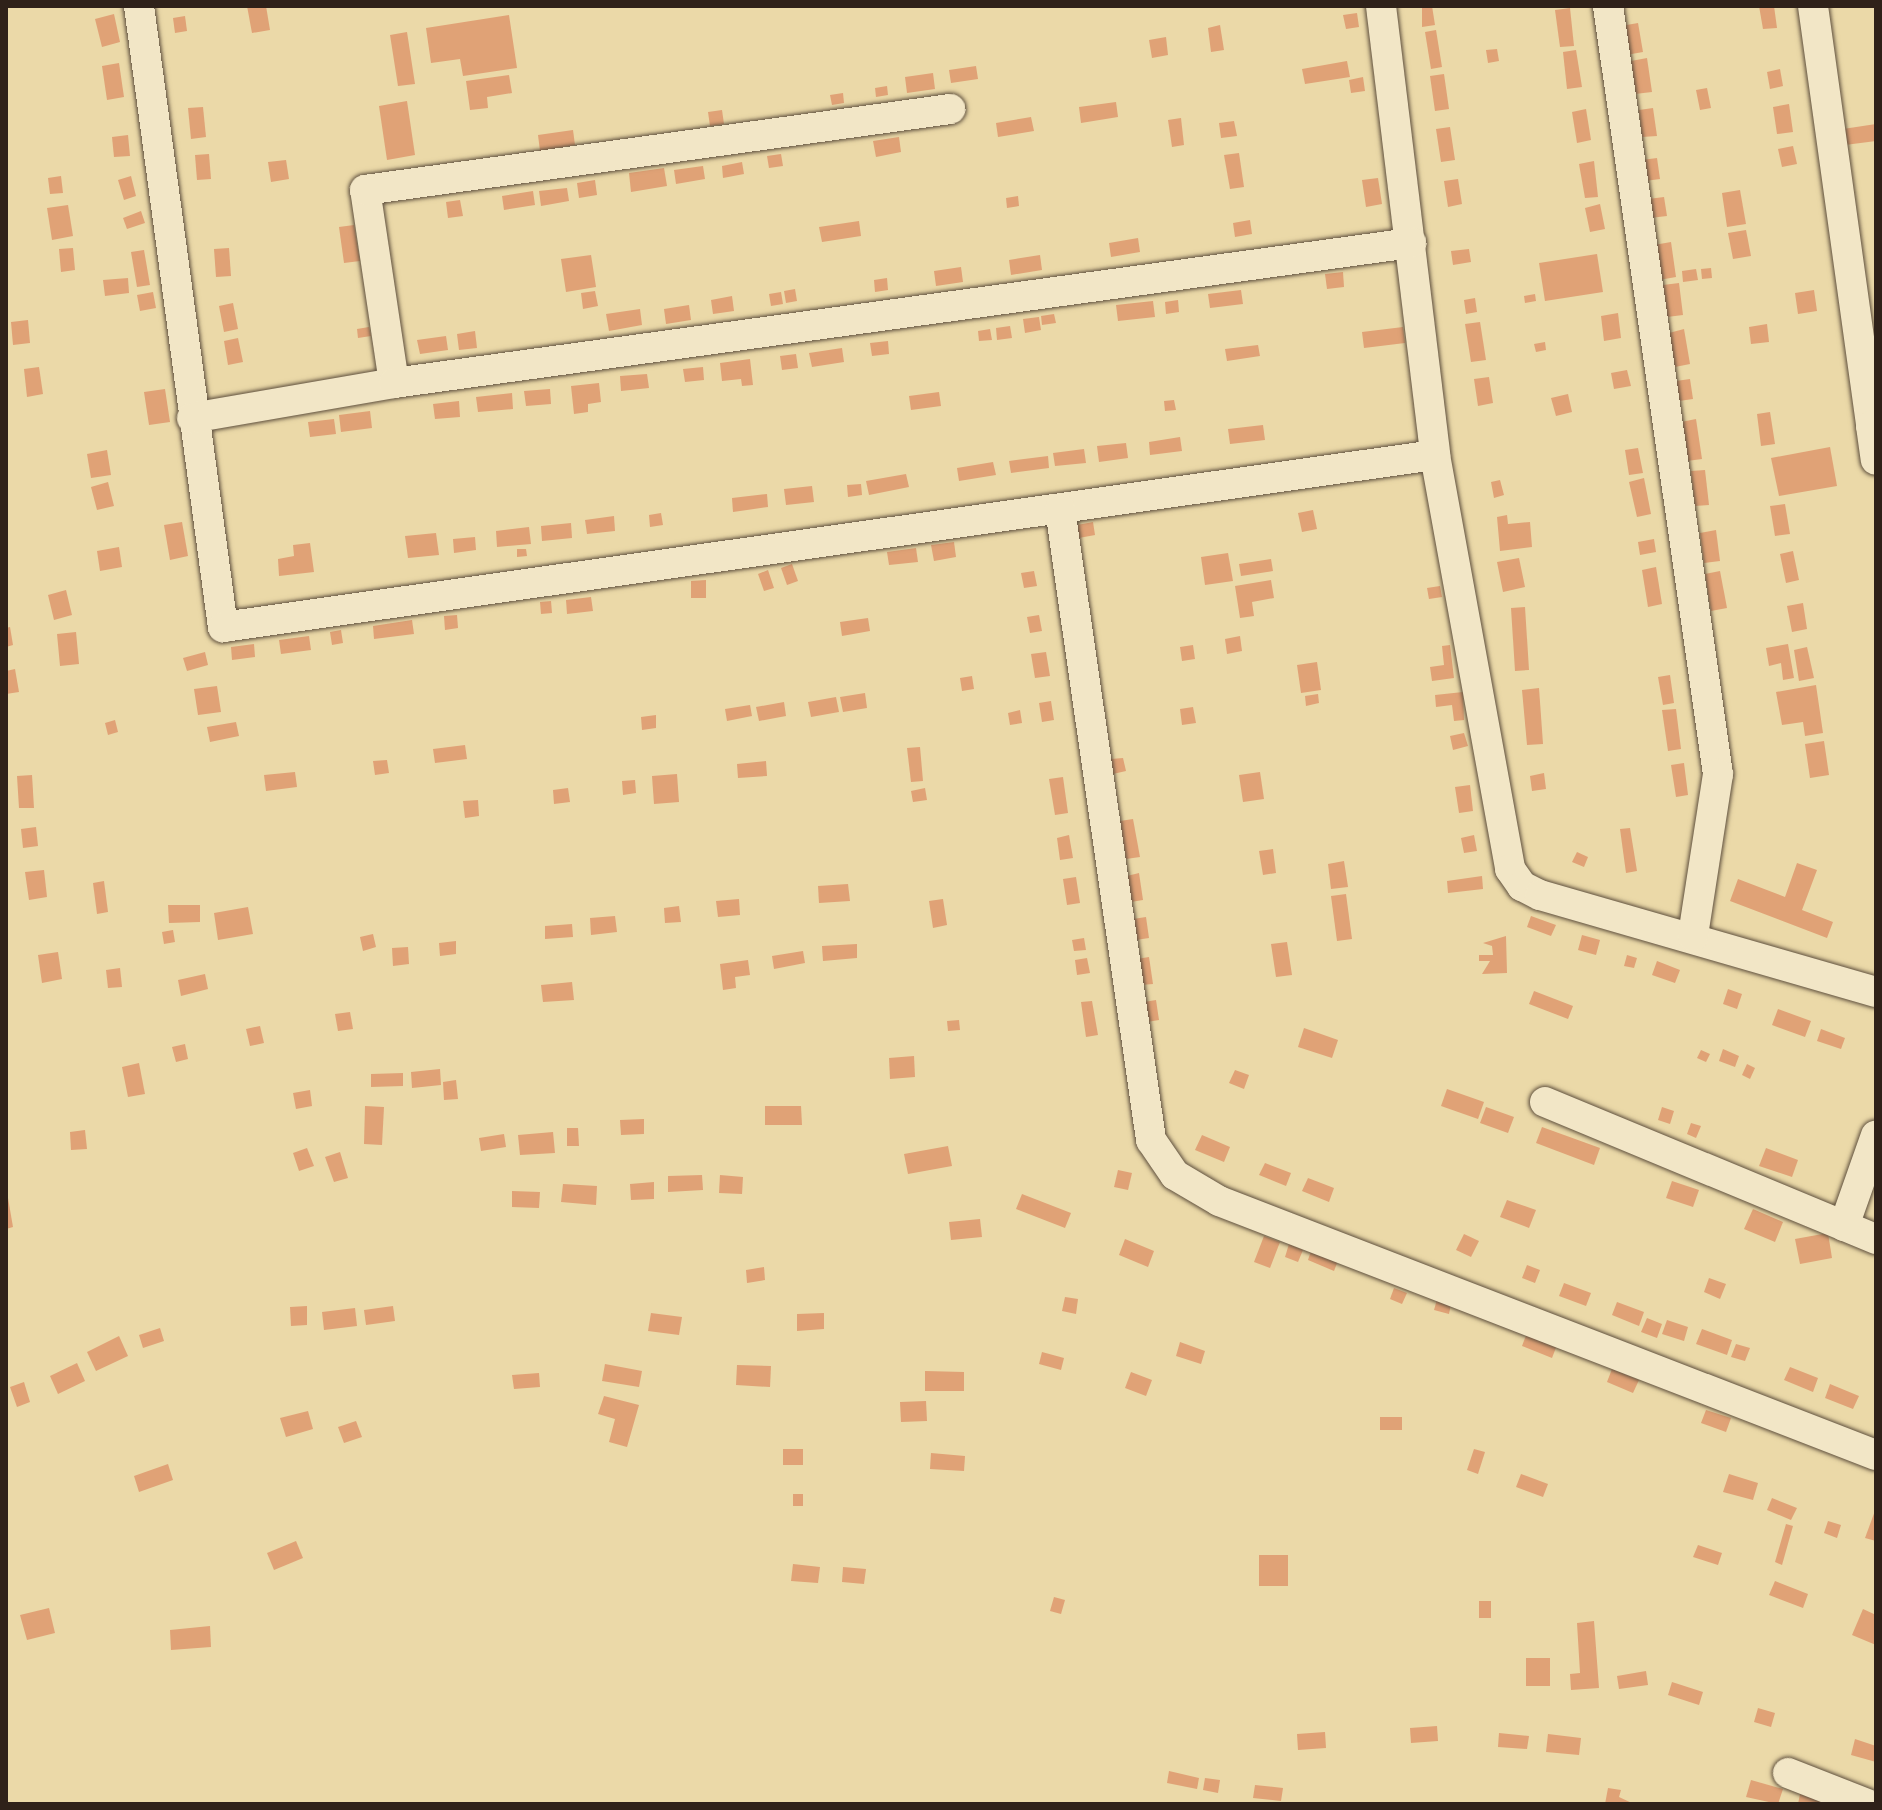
<!DOCTYPE html>
<style>
body{margin:0}
#map{position:relative;width:1882px;height:1810px;overflow:hidden;background:#ebd9a8;font-family:"IM FELL Double Pica",serif}
div>[style]{position:absolute}
.building>*{inset:0;background:#e0a276}
.roads{filter:drop-shadow(0 0 2px #5e4f3d) drop-shadow(0 0 2px #5e4f3d)}
.minor>*{height:30px;margin:-15px;padding:0 15px;transform-origin:15px;border-radius:15px;background:#f2e6c6}
span{translate:-50% -50%;white-space:nowrap;text-align:center;line-height:1.15;-webkit-text-stroke:8px #f2e6c6;paint-order:stroke}
.frame{position:absolute;inset:0;border:8px solid #2f2119;pointer-events:none}
</style>
<div id="map">
<div class="building">
<div style="clip-path:polygon(247px 6px,266px 6px,270px 30px,252px 33px)"></div>
<div style="clip-path:polygon(1422px 6px,1432px 6px,1435px 25px,1422px 27px)"></div>
<div style="clip-path:polygon(1759px 6px,1774px 6px,1777px 28px,1763px 29px)"></div>
<div style="clip-path:polygon(1570px 8px,1574px 46px,1560px 47px,1555px 10px)"></div>
<div style="clip-path:polygon(1357px 13px,1359px 27px,1346px 29px,1343px 15px)"></div>
<div style="clip-path:polygon(114px 14px,120px 42px,102px 47px,95px 19px)"></div>
<div style="clip-path:polygon(509px 15px,517px 68px,463px 76px,460px 59px,431px 63px,426px 28px)"></div>
<div style="clip-path:polygon(185px 16px,187px 31px,175px 33px,173px 18px)"></div>
<div style="clip-path:polygon(1638px 23px,1643px 52px,1626px 55px,1621px 26px)"></div>
<div style="clip-path:polygon(1220px 25px,1224px 50px,1211px 52px,1208px 28px)"></div>
<div style="clip-path:polygon(1436px 30px,1442px 67px,1431px 69px,1425px 32px)"></div>
<div style="clip-path:polygon(407px 32px,415px 84px,398px 86px,390px 35px)"></div>
<div style="clip-path:polygon(1166px 37px,1168px 55px,1152px 58px,1149px 40px)"></div>
<div style="clip-path:polygon(1497px 49px,1499px 61px,1488px 63px,1486px 50px)"></div>
<div style="clip-path:polygon(1576px 50px,1582px 87px,1567px 89px,1563px 52px)"></div>
<div style="clip-path:polygon(1647px 58px,1652px 92px,1635px 94px,1631px 61px)"></div>
<div style="clip-path:polygon(1347px 61px,1350px 77px,1305px 84px,1302px 69px)"></div>
<div style="clip-path:polygon(119px 63px,124px 97px,107px 100px,102px 66px)"></div>
<div style="clip-path:polygon(976px 66px,978px 79px,951px 83px,949px 70px)"></div>
<div style="clip-path:polygon(1780px 69px,1783px 86px,1770px 89px,1767px 72px)"></div>
<div style="clip-path:polygon(933px 73px,935px 89px,907px 93px,905px 77px)"></div>
<div style="clip-path:polygon(1444px 74px,1449px 109px,1435px 111px,1430px 76px)"></div>
<div style="clip-path:polygon(509px 75px,512px 93px,487px 97px,488px 108px,470px 110px,466px 81px)"></div>
<div style="clip-path:polygon(1363px 77px,1365px 91px,1351px 93px,1349px 80px)"></div>
<div style="clip-path:polygon(887px 86px,888px 95px,876px 97px,875px 88px)"></div>
<div style="clip-path:polygon(1707px 88px,1711px 108px,1700px 110px,1696px 90px)"></div>
<div style="clip-path:polygon(843px 93px,844px 103px,832px 105px,830px 95px)"></div>
<div style="clip-path:polygon(407px 101px,415px 155px,387px 160px,379px 106px)"></div>
<div style="clip-path:polygon(1116px 102px,1118px 117px,1081px 123px,1079px 107px)"></div>
<div style="clip-path:polygon(1789px 104px,1793px 132px,1777px 134px,1773px 107px)"></div>
<div style="clip-path:polygon(203px 107px,206px 137px,191px 139px,188px 108px)"></div>
<div style="clip-path:polygon(1653px 108px,1657px 136px,1642px 137px,1639px 110px)"></div>
<div style="clip-path:polygon(1586px 109px,1591px 140px,1577px 143px,1572px 112px)"></div>
<div style="clip-path:polygon(722px 110px,724px 124px,710px 126px,708px 112px)"></div>
<div style="clip-path:polygon(1031px 117px,1034px 131px,998px 137px,996px 123px)"></div>
<div style="clip-path:polygon(1181px 118px,1184px 145px,1172px 147px,1168px 120px)"></div>
<div style="clip-path:polygon(1234px 121px,1237px 136px,1221px 138px,1219px 123px)"></div>
<div style="clip-path:polygon(1876px 124px,1876px 141px,1845px 145px,1843px 129px)"></div>
<div style="clip-path:polygon(1450px 127px,1455px 160px,1441px 162px,1436px 129px)"></div>
<div style="clip-path:polygon(573px 130px,575px 145px,540px 151px,538px 135px)"></div>
<div style="clip-path:polygon(128px 135px,130px 156px,114px 157px,112px 137px)"></div>
<div style="clip-path:polygon(899px 137px,901px 152px,876px 157px,873px 141px)"></div>
<div style="clip-path:polygon(1793px 146px,1797px 164px,1782px 167px,1778px 149px)"></div>
<div style="clip-path:polygon(1239px 153px,1244px 187px,1230px 189px,1224px 155px)"></div>
<div style="clip-path:polygon(209px 154px,211px 179px,197px 180px,195px 155px)"></div>
<div style="clip-path:polygon(781px 154px,783px 166px,769px 168px,767px 156px)"></div>
<div style="clip-path:polygon(1657px 158px,1660px 179px,1645px 181px,1642px 160px)"></div>
<div style="clip-path:polygon(286px 160px,289px 179px,271px 182px,268px 162px)"></div>
<div style="clip-path:polygon(1594px 161px,1598px 197px,1585px 198px,1579px 164px)"></div>
<div style="clip-path:polygon(742px 162px,744px 174px,723px 178px,722px 166px)"></div>
<div style="clip-path:polygon(703px 166px,705px 179px,676px 184px,674px 170px)"></div>
<div style="clip-path:polygon(664px 168px,667px 186px,631px 192px,629px 173px)"></div>
<div style="clip-path:polygon(61px 176px,63px 193px,50px 194px,48px 178px)"></div>
<div style="clip-path:polygon(131px 176px,136px 196px,124px 200px,118px 180px)"></div>
<div style="clip-path:polygon(1378px 178px,1382px 204px,1366px 207px,1362px 180px)"></div>
<div style="clip-path:polygon(1458px 179px,1462px 204px,1448px 207px,1444px 181px)"></div>
<div style="clip-path:polygon(595px 180px,597px 195px,579px 198px,577px 183px)"></div>
<div style="clip-path:polygon(567px 188px,569px 201px,541px 206px,539px 191px)"></div>
<div style="clip-path:polygon(1740px 190px,1746px 224px,1727px 227px,1722px 193px)"></div>
<div style="clip-path:polygon(533px 191px,535px 205px,504px 210px,502px 196px)"></div>
<div style="clip-path:polygon(1018px 196px,1019px 206px,1007px 208px,1006px 198px)"></div>
<div style="clip-path:polygon(1664px 197px,1667px 216px,1650px 218px,1648px 199px)"></div>
<div style="clip-path:polygon(460px 200px,463px 216px,448px 218px,446px 202px)"></div>
<div style="clip-path:polygon(1600px 204px,1605px 229px,1590px 232px,1585px 208px)"></div>
<div style="clip-path:polygon(68px 205px,73px 236px,52px 240px,47px 208px)"></div>
<div style="clip-path:polygon(141px 211px,145px 223px,127px 229px,123px 218px)"></div>
<div style="clip-path:polygon(1250px 220px,1252px 234px,1235px 237px,1233px 223px)"></div>
<div style="clip-path:polygon(859px 221px,861px 236px,822px 242px,819px 227px)"></div>
<div style="clip-path:polygon(354px 225px,360px 261px,344px 263px,339px 227px)"></div>
<div style="clip-path:polygon(1746px 230px,1751px 256px,1733px 259px,1728px 233px)"></div>
<div style="clip-path:polygon(1138px 238px,1140px 252px,1111px 257px,1109px 243px)"></div>
<div style="clip-path:polygon(1671px 242px,1676px 277px,1659px 280px,1654px 245px)"></div>
<div style="clip-path:polygon(73px 248px,75px 270px,61px 272px,59px 249px)"></div>
<div style="clip-path:polygon(229px 248px,231px 276px,216px 277px,214px 249px)"></div>
<div style="clip-path:polygon(1469px 249px,1471px 262px,1453px 265px,1451px 251px)"></div>
<div style="clip-path:polygon(144px 250px,150px 285px,137px 287px,131px 252px)"></div>
<div style="clip-path:polygon(1597px 254px,1603px 292px,1545px 301px,1539px 263px)"></div>
<div style="clip-path:polygon(591px 255px,596px 287px,566px 292px,561px 259px)"></div>
<div style="clip-path:polygon(1040px 255px,1042px 270px,1011px 275px,1009px 260px)"></div>
<div style="clip-path:polygon(961px 267px,963px 282px,936px 286px,934px 271px)"></div>
<div style="clip-path:polygon(1711px 268px,1712px 278px,1702px 279px,1701px 269px)"></div>
<div style="clip-path:polygon(1696px 269px,1698px 280px,1683px 282px,1682px 271px)"></div>
<div style="clip-path:polygon(1343px 272px,1344px 287px,1327px 289px,1325px 274px)"></div>
<div style="clip-path:polygon(128px 278px,129px 293px,105px 296px,103px 280px)"></div>
<div style="clip-path:polygon(887px 278px,888px 290px,875px 292px,874px 280px)"></div>
<div style="clip-path:polygon(1679px 283px,1683px 315px,1667px 317px,1663px 285px)"></div>
<div style="clip-path:polygon(795px 289px,797px 301px,786px 303px,784px 291px)"></div>
<div style="clip-path:polygon(1241px 290px,1243px 304px,1210px 308px,1208px 294px)"></div>
<div style="clip-path:polygon(1814px 290px,1817px 311px,1798px 314px,1795px 293px)"></div>
<div style="clip-path:polygon(595px 291px,598px 306px,583px 309px,581px 293px)"></div>
<div style="clip-path:polygon(153px 292px,156px 308px,140px 311px,137px 295px)"></div>
<div style="clip-path:polygon(781px 292px,783px 304px,771px 306px,769px 294px)"></div>
<div style="clip-path:polygon(1535px 294px,1536px 301px,1525px 303px,1524px 296px)"></div>
<div style="clip-path:polygon(732px 296px,734px 311px,713px 314px,711px 300px)"></div>
<div style="clip-path:polygon(1475px 298px,1477px 312px,1466px 314px,1464px 300px)"></div>
<div style="clip-path:polygon(1178px 300px,1179px 312px,1166px 314px,1165px 302px)"></div>
<div style="clip-path:polygon(1153px 301px,1155px 317px,1118px 321px,1116px 305px)"></div>
<div style="clip-path:polygon(233px 303px,238px 329px,224px 332px,219px 306px)"></div>
<div style="clip-path:polygon(689px 305px,691px 320px,666px 324px,664px 309px)"></div>
<div style="clip-path:polygon(640px 309px,642px 325px,609px 331px,606px 314px)"></div>
<div style="clip-path:polygon(1618px 313px,1621px 338px,1604px 341px,1601px 316px)"></div>
<div style="clip-path:polygon(1054px 314px,1056px 323px,1042px 325px,1041px 316px)"></div>
<div style="clip-path:polygon(1039px 317px,1041px 330px,1025px 333px,1023px 319px)"></div>
<div style="clip-path:polygon(28px 320px,30px 343px,13px 345px,11px 322px)"></div>
<div style="clip-path:polygon(1480px 322px,1486px 360px,1471px 362px,1465px 324px)"></div>
<div style="clip-path:polygon(1767px 324px,1769px 342px,1751px 344px,1749px 327px)"></div>
<div style="clip-path:polygon(1010px 326px,1012px 338px,997px 340px,996px 328px)"></div>
<div style="clip-path:polygon(369px 327px,371px 336px,358px 338px,357px 329px)"></div>
<div style="clip-path:polygon(1403px 327px,1405px 343px,1364px 348px,1362px 332px)"></div>
<div style="clip-path:polygon(990px 329px,992px 340px,979px 341px,978px 331px)"></div>
<div style="clip-path:polygon(1684px 329px,1690px 364px,1675px 367px,1669px 333px)"></div>
<div style="clip-path:polygon(475px 331px,477px 348px,459px 350px,457px 334px)"></div>
<div style="clip-path:polygon(446px 336px,448px 350px,420px 354px,417px 340px)"></div>
<div style="clip-path:polygon(238px 338px,243px 362px,228px 365px,224px 341px)"></div>
<div style="clip-path:polygon(888px 341px,889px 354px,872px 356px,870px 343px)"></div>
<div style="clip-path:polygon(1545px 342px,1546px 350px,1536px 352px,1534px 344px)"></div>
<div style="clip-path:polygon(1258px 345px,1260px 356px,1227px 361px,1225px 349px)"></div>
<div style="clip-path:polygon(842px 348px,844px 362px,812px 367px,809px 353px)"></div>
<div style="clip-path:polygon(796px 354px,798px 368px,782px 370px,780px 356px)"></div>
<div style="clip-path:polygon(750px 359px,753px 385px,742px 386px,741px 379px,722px 381px,720px 363px)"></div>
<div style="clip-path:polygon(39px 367px,43px 394px,27px 397px,24px 369px)"></div>
<div style="clip-path:polygon(703px 367px,704px 380px,685px 382px,683px 369px)"></div>
<div style="clip-path:polygon(1627px 370px,1631px 386px,1614px 389px,1611px 373px)"></div>
<div style="clip-path:polygon(647px 374px,649px 388px,621px 391px,620px 376px)"></div>
<div style="clip-path:polygon(1489px 377px,1493px 403px,1478px 406px,1474px 379px)"></div>
<div style="clip-path:polygon(1690px 379px,1693px 399px,1679px 401px,1676px 381px)"></div>
<div style="clip-path:polygon(599px 383px,601px 402px,588px 404px,588px 412px,574px 414px,571px 386px)"></div>
<div style="clip-path:polygon(165px 389px,170px 422px,149px 425px,144px 392px)"></div>
<div style="clip-path:polygon(550px 389px,551px 404px,526px 406px,524px 391px)"></div>
<div style="clip-path:polygon(939px 392px,941px 406px,911px 410px,909px 396px)"></div>
<div style="clip-path:polygon(512px 393px,513px 409px,478px 412px,476px 397px)"></div>
<div style="clip-path:polygon(1568px 394px,1572px 412px,1556px 416px,1551px 398px)"></div>
<div style="clip-path:polygon(1174px 400px,1176px 410px,1165px 411px,1164px 401px)"></div>
<div style="clip-path:polygon(459px 401px,460px 417px,435px 419px,433px 404px)"></div>
<div style="clip-path:polygon(370px 411px,372px 428px,341px 432px,339px 415px)"></div>
<div style="clip-path:polygon(1770px 412px,1775px 444px,1761px 446px,1757px 414px)"></div>
<div style="clip-path:polygon(334px 419px,336px 434px,310px 437px,308px 422px)"></div>
<div style="clip-path:polygon(1696px 419px,1702px 459px,1687px 461px,1681px 422px)"></div>
<div style="clip-path:polygon(1263px 425px,1265px 440px,1230px 444px,1228px 429px)"></div>
<div style="clip-path:polygon(1180px 437px,1182px 451px,1150px 455px,1149px 442px)"></div>
<div style="clip-path:polygon(1126px 443px,1128px 458px,1099px 462px,1097px 446px)"></div>
<div style="clip-path:polygon(1830px 447px,1837px 486px,1779px 496px,1771px 458px)"></div>
<div style="clip-path:polygon(1638px 448px,1643px 473px,1629px 475px,1625px 450px)"></div>
<div style="clip-path:polygon(1084px 449px,1086px 463px,1055px 466px,1053px 453px)"></div>
<div style="clip-path:polygon(107px 450px,111px 475px,91px 478px,87px 454px)"></div>
<div style="clip-path:polygon(1048px 456px,1049px 468px,1011px 473px,1009px 461px)"></div>
<div style="clip-path:polygon(993px 462px,996px 475px,959px 481px,957px 468px)"></div>
<div style="clip-path:polygon(1705px 470px,1709px 505px,1695px 506px,1691px 471px)"></div>
<div style="clip-path:polygon(906px 474px,909px 487px,869px 495px,866px 481px)"></div>
<div style="clip-path:polygon(1644px 478px,1651px 514px,1637px 517px,1629px 482px)"></div>
<div style="clip-path:polygon(1500px 480px,1504px 495px,1494px 498px,1491px 482px)"></div>
<div style="clip-path:polygon(108px 482px,114px 506px,97px 510px,91px 487px)"></div>
<div style="clip-path:polygon(861px 484px,862px 495px,848px 497px,847px 485px)"></div>
<div style="clip-path:polygon(812px 486px,814px 502px,786px 505px,784px 489px)"></div>
<div style="clip-path:polygon(767px 494px,768px 507px,733px 512px,732px 498px)"></div>
<div style="clip-path:polygon(1785px 504px,1790px 534px,1775px 536px,1770px 506px)"></div>
<div style="clip-path:polygon(1313px 510px,1317px 529px,1302px 532px,1298px 513px)"></div>
<div style="clip-path:polygon(661px 513px,663px 525px,650px 527px,649px 515px)"></div>
<div style="clip-path:polygon(1507px 515px,1508px 524px,1530px 522px,1532px 547px,1500px 551px,1497px 517px)"></div>
<div style="clip-path:polygon(614px 516px,615px 531px,587px 534px,585px 520px)"></div>
<div style="clip-path:polygon(182px 522px,188px 556px,170px 560px,164px 525px)"></div>
<div style="clip-path:polygon(1093px 522px,1095px 535px,1079px 538px,1077px 525px)"></div>
<div style="clip-path:polygon(571px 523px,572px 538px,542px 541px,541px 526px)"></div>
<div style="clip-path:polygon(529px 527px,531px 544px,497px 547px,496px 531px)"></div>
<div style="clip-path:polygon(1716px 530px,1720px 561px,1704px 563px,1700px 533px)"></div>
<div style="clip-path:polygon(436px 533px,439px 555px,408px 558px,405px 536px)"></div>
<div style="clip-path:polygon(475px 537px,476px 550px,454px 553px,453px 539px)"></div>
<div style="clip-path:polygon(1654px 539px,1656px 552px,1640px 555px,1638px 542px)"></div>
<div style="clip-path:polygon(954px 542px,956px 557px,934px 561px,931px 545px)"></div>
<div style="clip-path:polygon(310px 543px,314px 572px,279px 576px,278px 559px,294px 556px,293px 545px)"></div>
<div style="clip-path:polygon(119px 547px,122px 567px,100px 571px,97px 551px)"></div>
<div style="clip-path:polygon(916px 548px,918px 562px,889px 565px,887px 552px)"></div>
<div style="clip-path:polygon(517px 549px,526px 549px,527px 556px,517px 557px)"></div>
<div style="clip-path:polygon(1793px 551px,1799px 580px,1786px 583px,1780px 554px)"></div>
<div style="clip-path:polygon(1228px 553px,1233px 581px,1205px 585px,1201px 557px)"></div>
<div style="clip-path:polygon(1519px 558px,1525px 587px,1503px 592px,1497px 562px)"></div>
<div style="clip-path:polygon(1271px 559px,1273px 571px,1241px 576px,1239px 564px)"></div>
<div style="clip-path:polygon(792px 564px,798px 581px,787px 585px,781px 568px)"></div>
<div style="clip-path:polygon(1656px 567px,1662px 604px,1648px 607px,1642px 570px)"></div>
<div style="clip-path:polygon(768px 570px,774px 588px,764px 591px,758px 574px)"></div>
<div style="clip-path:polygon(1034px 571px,1037px 586px,1024px 588px,1021px 573px)"></div>
<div style="clip-path:polygon(1720px 571px,1727px 608px,1711px 611px,1705px 574px)"></div>
<div style="clip-path:polygon(706px 580px,706px 598px,691px 598px,691px 581px)"></div>
<div style="clip-path:polygon(1271px 580px,1274px 598px,1252px 602px,1254px 616px,1240px 618px,1235px 586px)"></div>
<div style="clip-path:polygon(1440px 586px,1442px 597px,1429px 599px,1427px 588px)"></div>
<div style="clip-path:polygon(66px 590px,72px 615px,54px 620px,48px 595px)"></div>
<div style="clip-path:polygon(591px 597px,593px 611px,567px 614px,566px 600px)"></div>
<div style="clip-path:polygon(551px 601px,552px 613px,541px 614px,540px 602px)"></div>
<div style="clip-path:polygon(1803px 603px,1807px 629px,1792px 632px,1787px 606px)"></div>
<div style="clip-path:polygon(1525px 607px,1529px 670px,1515px 671px,1511px 608px)"></div>
<div style="clip-path:polygon(457px 615px,458px 628px,445px 630px,444px 616px)"></div>
<div style="clip-path:polygon(1039px 615px,1042px 631px,1030px 633px,1027px 617px)"></div>
<div style="clip-path:polygon(868px 618px,870px 631px,842px 636px,840px 622px)"></div>
<div style="clip-path:polygon(412px 620px,414px 634px,374px 639px,373px 626px)"></div>
<div style="clip-path:polygon(10px 627px,13px 645px,6px 647px,6px 628px)"></div>
<div style="clip-path:polygon(341px 630px,343px 643px,332px 645px,330px 632px)"></div>
<div style="clip-path:polygon(76px 632px,79px 664px,60px 666px,57px 634px)"></div>
<div style="clip-path:polygon(309px 636px,311px 650px,281px 654px,279px 640px)"></div>
<div style="clip-path:polygon(1240px 636px,1242px 651px,1227px 654px,1225px 639px)"></div>
<div style="clip-path:polygon(254px 644px,255px 657px,232px 660px,231px 647px)"></div>
<div style="clip-path:polygon(1788px 644px,1794px 678px,1783px 680px,1781px 663px,1769px 666px,1766px 648px)"></div>
<div style="clip-path:polygon(1193px 645px,1195px 659px,1182px 661px,1180px 647px)"></div>
<div style="clip-path:polygon(1450px 645px,1454px 678px,1432px 681px,1430px 667px,1444px 665px,1442px 646px)"></div>
<div style="clip-path:polygon(1807px 647px,1814px 678px,1799px 681px,1794px 650px)"></div>
<div style="clip-path:polygon(205px 652px,208px 665px,187px 671px,183px 658px)"></div>
<div style="clip-path:polygon(1046px 652px,1050px 676px,1035px 678px,1031px 654px)"></div>
<div style="clip-path:polygon(1317px 662px,1321px 690px,1301px 693px,1297px 665px)"></div>
<div style="clip-path:polygon(15px 669px,19px 692px,6px 694px,6px 671px)"></div>
<div style="clip-path:polygon(1670px 675px,1674px 703px,1663px 705px,1658px 677px)"></div>
<div style="clip-path:polygon(972px 676px,974px 689px,962px 691px,960px 678px)"></div>
<div style="clip-path:polygon(1816px 685px,1823px 733px,1805px 736px,1803px 722px,1782px 725px,1776px 692px)"></div>
<div style="clip-path:polygon(217px 686px,221px 712px,198px 715px,194px 689px)"></div>
<div style="clip-path:polygon(1539px 688px,1543px 744px,1527px 745px,1522px 690px)"></div>
<div style="clip-path:polygon(1463px 692px,1464px 720px,1454px 721px,1452px 705px,1436px 707px,1435px 695px)"></div>
<div style="clip-path:polygon(865px 693px,867px 708px,843px 712px,840px 697px)"></div>
<div style="clip-path:polygon(1318px 694px,1319px 703px,1306px 706px,1305px 696px)"></div>
<div style="clip-path:polygon(836px 697px,839px 712px,811px 717px,808px 702px)"></div>
<div style="clip-path:polygon(1051px 701px,1054px 720px,1042px 722px,1039px 703px)"></div>
<div style="clip-path:polygon(784px 702px,786px 716px,759px 721px,756px 707px)"></div>
<div style="clip-path:polygon(750px 705px,752px 716px,727px 721px,725px 709px)"></div>
<div style="clip-path:polygon(1193px 707px,1196px 723px,1182px 725px,1180px 709px)"></div>
<div style="clip-path:polygon(1676px 709px,1681px 749px,1668px 751px,1662px 710px)"></div>
<div style="clip-path:polygon(1020px 710px,1022px 723px,1010px 725px,1008px 713px)"></div>
<div style="clip-path:polygon(656px 715px,656px 728px,642px 730px,641px 717px)"></div>
<div style="clip-path:polygon(115px 720px,118px 732px,108px 735px,105px 723px)"></div>
<div style="clip-path:polygon(236px 722px,239px 736px,210px 742px,207px 727px)"></div>
<div style="clip-path:polygon(1464px 733px,1468px 746px,1453px 750px,1450px 736px)"></div>
<div style="clip-path:polygon(1824px 741px,1829px 775px,1810px 778px,1805px 744px)"></div>
<div style="clip-path:polygon(465px 745px,467px 759px,435px 763px,433px 749px)"></div>
<div style="clip-path:polygon(920px 747px,923px 781px,911px 782px,907px 748px)"></div>
<div style="clip-path:polygon(1123px 758px,1126px 771px,1113px 774px,1111px 759px)"></div>
<div style="clip-path:polygon(387px 760px,389px 773px,375px 775px,373px 761px)"></div>
<div style="clip-path:polygon(766px 761px,767px 776px,738px 778px,737px 764px)"></div>
<div style="clip-path:polygon(1684px 763px,1688px 795px,1676px 797px,1671px 765px)"></div>
<div style="clip-path:polygon(295px 772px,297px 787px,266px 791px,264px 775px)"></div>
<div style="clip-path:polygon(1260px 772px,1264px 799px,1243px 802px,1239px 775px)"></div>
<div style="clip-path:polygon(1544px 773px,1546px 789px,1532px 791px,1530px 776px)"></div>
<div style="clip-path:polygon(677px 774px,679px 802px,654px 804px,652px 776px)"></div>
<div style="clip-path:polygon(32px 775px,34px 808px,19px 808px,17px 776px)"></div>
<div style="clip-path:polygon(1063px 777px,1068px 813px,1055px 815px,1049px 779px)"></div>
<div style="clip-path:polygon(635px 780px,636px 793px,623px 795px,622px 781px)"></div>
<div style="clip-path:polygon(1470px 785px,1473px 811px,1459px 813px,1455px 787px)"></div>
<div style="clip-path:polygon(568px 788px,570px 802px,554px 804px,553px 790px)"></div>
<div style="clip-path:polygon(925px 788px,927px 800px,913px 802px,911px 791px)"></div>
<div style="clip-path:polygon(478px 800px,479px 816px,465px 818px,463px 801px)"></div>
<div style="clip-path:polygon(1133px 819px,1140px 857px,1126px 859px,1120px 821px)"></div>
<div style="clip-path:polygon(36px 827px,38px 846px,23px 848px,21px 829px)"></div>
<div style="clip-path:polygon(1630px 828px,1637px 871px,1626px 873px,1620px 829px)"></div>
<div style="clip-path:polygon(1069px 835px,1073px 858px,1060px 860px,1057px 838px)"></div>
<div style="clip-path:polygon(1474px 835px,1477px 851px,1464px 853px,1461px 838px)"></div>
<div style="clip-path:polygon(1273px 849px,1276px 873px,1263px 875px,1259px 851px)"></div>
<div style="clip-path:polygon(1577px 852px,1588px 857px,1584px 867px,1572px 862px)"></div>
<div style="clip-path:polygon(1344px 861px,1348px 887px,1331px 889px,1328px 864px)"></div>
<div style="clip-path:polygon(1797px 863px,1817px 870px,1802px 910px,1833px 922px,1827px 938px,1730px 901px,1738px 879px,1785px 897px)"></div>
<div style="clip-path:polygon(44px 870px,47px 897px,29px 900px,25px 872px)"></div>
<div style="clip-path:polygon(1139px 873px,1143px 900px,1131px 902px,1127px 876px)"></div>
<div style="clip-path:polygon(1482px 876px,1483px 889px,1448px 893px,1447px 881px)"></div>
<div style="clip-path:polygon(1076px 877px,1080px 903px,1067px 905px,1063px 879px)"></div>
<div style="clip-path:polygon(104px 881px,108px 912px,97px 914px,93px 883px)"></div>
<div style="clip-path:polygon(848px 884px,850px 901px,819px 903px,818px 886px)"></div>
<div style="clip-path:polygon(1346px 894px,1352px 939px,1337px 941px,1331px 896px)"></div>
<div style="clip-path:polygon(739px 899px,740px 915px,718px 917px,716px 901px)"></div>
<div style="clip-path:polygon(943px 899px,947px 925px,933px 928px,929px 901px)"></div>
<div style="clip-path:polygon(168px 905px,200px 905px,200px 922px,169px 923px)"></div>
<div style="clip-path:polygon(679px 906px,681px 922px,665px 923px,664px 908px)"></div>
<div style="clip-path:polygon(248px 907px,253px 934px,218px 940px,214px 913px)"></div>
<div style="clip-path:polygon(615px 916px,617px 932px,591px 935px,590px 918px)"></div>
<div style="clip-path:polygon(1531px 916px,1556px 925px,1551px 936px,1527px 927px)"></div>
<div style="clip-path:polygon(1146px 917px,1149px 938px,1136px 940px,1133px 919px)"></div>
<div style="clip-path:polygon(572px 924px,573px 937px,545px 939px,545px 926px)"></div>
<div style="clip-path:polygon(173px 930px,175px 942px,164px 944px,162px 932px)"></div>
<div style="clip-path:polygon(373px 934px,376px 947px,363px 951px,360px 937px)"></div>
<div style="clip-path:polygon(1582px 935px,1600px 940px,1596px 955px,1578px 950px)"></div>
<div style="clip-path:polygon(1506px 936px,1507px 973px,1482px 974px,1490px 961px,1479px 961px,1479px 955px,1493px 955px,1492px 946px,1483px 943px)"></div>
<div style="clip-path:polygon(1084px 938px,1086px 950px,1074px 951px,1072px 940px)"></div>
<div style="clip-path:polygon(456px 941px,456px 954px,440px 956px,439px 943px)"></div>
<div style="clip-path:polygon(1287px 942px,1292px 975px,1276px 977px,1271px 944px)"></div>
<div style="clip-path:polygon(857px 944px,857px 958px,823px 961px,822px 946px)"></div>
<div style="clip-path:polygon(408px 947px,409px 964px,393px 966px,392px 948px)"></div>
<div style="clip-path:polygon(803px 951px,805px 963px,774px 969px,772px 956px)"></div>
<div style="clip-path:polygon(58px 952px,62px 979px,42px 983px,38px 955px)"></div>
<div style="clip-path:polygon(1627px 955px,1637px 958px,1634px 968px,1624px 966px)"></div>
<div style="clip-path:polygon(1149px 957px,1153px 984px,1141px 985px,1137px 959px)"></div>
<div style="clip-path:polygon(1087px 958px,1090px 973px,1077px 975px,1075px 960px)"></div>
<div style="clip-path:polygon(748px 960px,750px 975px,735px 977px,736px 988px,723px 990px,720px 964px)"></div>
<div style="clip-path:polygon(1657px 961px,1680px 970px,1675px 983px,1652px 975px)"></div>
<div style="clip-path:polygon(120px 968px,122px 987px,108px 988px,106px 970px)"></div>
<div style="clip-path:polygon(205px 974px,208px 989px,181px 996px,178px 980px)"></div>
<div style="clip-path:polygon(572px 982px,574px 1000px,543px 1002px,541px 985px)"></div>
<div style="clip-path:polygon(1728px 989px,1742px 994px,1737px 1009px,1723px 1004px)"></div>
<div style="clip-path:polygon(1534px 991px,1573px 1006px,1568px 1019px,1529px 1004px)"></div>
<div style="clip-path:polygon(1156px 1000px,1159px 1020px,1147px 1022px,1144px 1002px)"></div>
<div style="clip-path:polygon(1092px 1001px,1098px 1035px,1086px 1037px,1081px 1002px)"></div>
<div style="clip-path:polygon(1778px 1009px,1811px 1021px,1805px 1037px,1772px 1025px)"></div>
<div style="clip-path:polygon(350px 1012px,353px 1029px,338px 1031px,335px 1014px)"></div>
<div style="clip-path:polygon(959px 1020px,960px 1030px,948px 1031px,947px 1021px)"></div>
<div style="clip-path:polygon(260px 1026px,264px 1043px,250px 1046px,246px 1029px)"></div>
<div style="clip-path:polygon(1304px 1028px,1338px 1040px,1332px 1058px,1298px 1047px)"></div>
<div style="clip-path:polygon(1821px 1029px,1845px 1038px,1841px 1049px,1817px 1041px)"></div>
<div style="clip-path:polygon(185px 1044px,188px 1059px,176px 1062px,172px 1047px)"></div>
<div style="clip-path:polygon(1723px 1049px,1739px 1056px,1735px 1067px,1719px 1061px)"></div>
<div style="clip-path:polygon(1701px 1050px,1710px 1054px,1706px 1062px,1697px 1058px)"></div>
<div style="clip-path:polygon(914px 1056px,915px 1077px,890px 1079px,889px 1058px)"></div>
<div style="clip-path:polygon(139px 1063px,145px 1094px,128px 1097px,122px 1067px)"></div>
<div style="clip-path:polygon(1747px 1064px,1755px 1068px,1750px 1079px,1742px 1075px)"></div>
<div style="clip-path:polygon(440px 1069px,441px 1085px,412px 1088px,411px 1072px)"></div>
<div style="clip-path:polygon(1235px 1070px,1249px 1075px,1244px 1089px,1229px 1083px)"></div>
<div style="clip-path:polygon(403px 1073px,403px 1086px,371px 1087px,371px 1074px)"></div>
<div style="clip-path:polygon(456px 1080px,458px 1099px,444px 1100px,443px 1082px)"></div>
<div style="clip-path:polygon(1447px 1089px,1484px 1102px,1478px 1119px,1441px 1106px)"></div>
<div style="clip-path:polygon(310px 1090px,312px 1106px,296px 1109px,293px 1093px)"></div>
<div style="clip-path:polygon(365px 1106px,384px 1107px,382px 1145px,364px 1144px)"></div>
<div style="clip-path:polygon(765px 1106px,801px 1106px,802px 1125px,765px 1125px)"></div>
<div style="clip-path:polygon(1486px 1107px,1514px 1117px,1508px 1133px,1480px 1123px)"></div>
<div style="clip-path:polygon(1662px 1107px,1674px 1111px,1670px 1124px,1658px 1120px)"></div>
<div style="clip-path:polygon(644px 1119px,644px 1134px,621px 1135px,620px 1120px)"></div>
<div style="clip-path:polygon(1691px 1123px,1701px 1126px,1696px 1138px,1687px 1134px)"></div>
<div style="clip-path:polygon(1542px 1127px,1600px 1148px,1594px 1165px,1536px 1143px)"></div>
<div style="clip-path:polygon(567px 1128px,578px 1128px,579px 1146px,567px 1146px)"></div>
<div style="clip-path:polygon(85px 1130px,87px 1149px,71px 1150px,70px 1132px)"></div>
<div style="clip-path:polygon(553px 1132px,555px 1153px,520px 1155px,518px 1135px)"></div>
<div style="clip-path:polygon(504px 1134px,506px 1147px,481px 1151px,479px 1138px)"></div>
<div style="clip-path:polygon(1202px 1135px,1230px 1147px,1224px 1162px,1195px 1150px)"></div>
<div style="clip-path:polygon(948px 1146px,952px 1166px,908px 1174px,904px 1154px)"></div>
<div style="clip-path:polygon(307px 1148px,314px 1166px,299px 1171px,293px 1153px)"></div>
<div style="clip-path:polygon(1766px 1148px,1798px 1160px,1792px 1177px,1759px 1166px)"></div>
<div style="clip-path:polygon(340px 1152px,348px 1178px,334px 1182px,325px 1157px)"></div>
<div style="clip-path:polygon(1265px 1163px,1291px 1173px,1286px 1186px,1259px 1175px)"></div>
<div style="clip-path:polygon(1118px 1170px,1132px 1173px,1128px 1190px,1114px 1187px)"></div>
<div style="clip-path:polygon(702px 1175px,703px 1190px,668px 1192px,668px 1176px)"></div>
<div style="clip-path:polygon(720px 1175px,743px 1177px,742px 1194px,719px 1193px)"></div>
<div style="clip-path:polygon(1308px 1178px,1334px 1188px,1329px 1202px,1302px 1191px)"></div>
<div style="clip-path:polygon(1672px 1181px,1699px 1190px,1693px 1207px,1666px 1198px)"></div>
<div style="clip-path:polygon(654px 1182px,654px 1199px,631px 1200px,630px 1184px)"></div>
<div style="clip-path:polygon(563px 1184px,597px 1186px,596px 1205px,561px 1202px)"></div>
<div style="clip-path:polygon(512px 1191px,540px 1192px,539px 1208px,512px 1207px)"></div>
<div style="clip-path:polygon(1022px 1194px,1071px 1213px,1065px 1228px,1016px 1209px)"></div>
<div style="clip-path:polygon(8px 1198px,13px 1227px,6px 1229px,6px 1199px)"></div>
<div style="clip-path:polygon(1507px 1200px,1536px 1210px,1529px 1228px,1500px 1217px)"></div>
<div style="clip-path:polygon(1753px 1209px,1783px 1222px,1775px 1242px,1744px 1229px)"></div>
<div style="clip-path:polygon(980px 1219px,982px 1237px,951px 1240px,949px 1222px)"></div>
<div style="clip-path:polygon(1828px 1233px,1832px 1258px,1800px 1264px,1795px 1239px)"></div>
<div style="clip-path:polygon(1464px 1234px,1479px 1241px,1471px 1257px,1456px 1250px)"></div>
<div style="clip-path:polygon(1264px 1236px,1280px 1242px,1270px 1268px,1254px 1262px)"></div>
<div style="clip-path:polygon(1125px 1239px,1154px 1251px,1148px 1267px,1119px 1255px)"></div>
<div style="clip-path:polygon(1289px 1244px,1303px 1250px,1298px 1262px,1285px 1257px)"></div>
<div style="clip-path:polygon(1312px 1248px,1339px 1258px,1334px 1271px,1308px 1260px)"></div>
<div style="clip-path:polygon(1527px 1265px,1540px 1270px,1535px 1283px,1522px 1278px)"></div>
<div style="clip-path:polygon(764px 1267px,765px 1280px,747px 1283px,746px 1270px)"></div>
<div style="clip-path:polygon(1709px 1278px,1726px 1284px,1720px 1299px,1704px 1292px)"></div>
<div style="clip-path:polygon(1564px 1283px,1591px 1293px,1586px 1306px,1559px 1296px)"></div>
<div style="clip-path:polygon(1394px 1288px,1407px 1293px,1402px 1304px,1390px 1299px)"></div>
<div style="clip-path:polygon(1438px 1296px,1452px 1299px,1449px 1314px,1434px 1310px)"></div>
<div style="clip-path:polygon(1065px 1297px,1078px 1299px,1076px 1314px,1062px 1311px)"></div>
<div style="clip-path:polygon(1617px 1302px,1644px 1312px,1639px 1326px,1612px 1315px)"></div>
<div style="clip-path:polygon(307px 1306px,307px 1325px,291px 1326px,290px 1307px)"></div>
<div style="clip-path:polygon(393px 1306px,395px 1321px,366px 1325px,364px 1310px)"></div>
<div style="clip-path:polygon(355px 1308px,357px 1326px,324px 1330px,322px 1312px)"></div>
<div style="clip-path:polygon(651px 1313px,682px 1317px,679px 1335px,648px 1331px)"></div>
<div style="clip-path:polygon(824px 1313px,824px 1329px,797px 1331px,797px 1314px)"></div>
<div style="clip-path:polygon(1647px 1318px,1662px 1324px,1657px 1338px,1641px 1332px)"></div>
<div style="clip-path:polygon(1667px 1320px,1688px 1327px,1684px 1341px,1662px 1334px)"></div>
<div style="clip-path:polygon(160px 1328px,164px 1341px,143px 1348px,139px 1335px)"></div>
<div style="clip-path:polygon(1702px 1329px,1732px 1340px,1727px 1355px,1696px 1344px)"></div>
<div style="clip-path:polygon(1527px 1333px,1557px 1345px,1552px 1358px,1522px 1346px)"></div>
<div style="clip-path:polygon(119px 1336px,128px 1356px,96px 1371px,87px 1352px)"></div>
<div style="clip-path:polygon(1180px 1342px,1205px 1351px,1201px 1364px,1176px 1356px)"></div>
<div style="clip-path:polygon(1736px 1344px,1750px 1348px,1745px 1361px,1731px 1357px)"></div>
<div style="clip-path:polygon(1042px 1352px,1064px 1358px,1061px 1370px,1039px 1364px)"></div>
<div style="clip-path:polygon(77px 1363px,85px 1381px,58px 1394px,50px 1376px)"></div>
<div style="clip-path:polygon(605px 1364px,642px 1371px,639px 1387px,602px 1381px)"></div>
<div style="clip-path:polygon(737px 1365px,771px 1366px,770px 1387px,736px 1385px)"></div>
<div style="clip-path:polygon(1790px 1367px,1818px 1378px,1813px 1392px,1784px 1380px)"></div>
<div style="clip-path:polygon(1612px 1369px,1639px 1380px,1633px 1393px,1607px 1382px)"></div>
<div style="clip-path:polygon(925px 1371px,964px 1372px,964px 1391px,925px 1391px)"></div>
<div style="clip-path:polygon(1131px 1372px,1152px 1380px,1146px 1396px,1125px 1388px)"></div>
<div style="clip-path:polygon(539px 1373px,540px 1387px,514px 1389px,512px 1375px)"></div>
<div style="clip-path:polygon(24px 1382px,30px 1402px,17px 1407px,10px 1387px)"></div>
<div style="clip-path:polygon(1830px 1384px,1859px 1396px,1853px 1409px,1825px 1398px)"></div>
<div style="clip-path:polygon(604px 1396px,639px 1405px,627px 1447px,609px 1442px,615px 1419px,598px 1414px)"></div>
<div style="clip-path:polygon(926px 1401px,927px 1421px,901px 1422px,900px 1402px)"></div>
<div style="clip-path:polygon(1706px 1410px,1731px 1418px,1726px 1432px,1701px 1423px)"></div>
<div style="clip-path:polygon(308px 1411px,313px 1429px,286px 1437px,280px 1418px)"></div>
<div style="clip-path:polygon(1380px 1417px,1402px 1417px,1402px 1430px,1380px 1430px)"></div>
<div style="clip-path:polygon(356px 1421px,362px 1437px,344px 1443px,338px 1427px)"></div>
<div style="clip-path:polygon(783px 1449px,803px 1449px,803px 1465px,783px 1465px)"></div>
<div style="clip-path:polygon(1474px 1449px,1485px 1452px,1478px 1474px,1467px 1470px)"></div>
<div style="clip-path:polygon(931px 1453px,965px 1456px,964px 1471px,930px 1469px)"></div>
<div style="clip-path:polygon(168px 1464px,173px 1480px,139px 1492px,134px 1476px)"></div>
<div style="clip-path:polygon(1521px 1474px,1548px 1484px,1543px 1497px,1516px 1487px)"></div>
<div style="clip-path:polygon(1729px 1474px,1758px 1483px,1753px 1500px,1723px 1492px)"></div>
<div style="clip-path:polygon(793px 1494px,803px 1494px,803px 1506px,793px 1506px)"></div>
<div style="clip-path:polygon(1772px 1498px,1797px 1508px,1791px 1520px,1767px 1510px)"></div>
<div style="clip-path:polygon(1876px 1508px,1876px 1541px,1865px 1538px)"></div>
<div style="clip-path:polygon(1828px 1521px,1841px 1525px,1837px 1538px,1824px 1533px)"></div>
<div style="clip-path:polygon(1786px 1524px,1793px 1526px,1782px 1565px,1775px 1562px)"></div>
<div style="clip-path:polygon(296px 1541px,303px 1558px,274px 1570px,267px 1553px)"></div>
<div style="clip-path:polygon(1698px 1545px,1722px 1553px,1718px 1565px,1693px 1557px)"></div>
<div style="clip-path:polygon(1259px 1555px,1288px 1555px,1288px 1586px,1259px 1586px)"></div>
<div style="clip-path:polygon(793px 1564px,820px 1567px,818px 1583px,791px 1581px)"></div>
<div style="clip-path:polygon(843px 1567px,866px 1569px,864px 1584px,842px 1582px)"></div>
<div style="clip-path:polygon(1775px 1581px,1808px 1594px,1803px 1608px,1769px 1595px)"></div>
<div style="clip-path:polygon(1054px 1597px,1065px 1600px,1061px 1614px,1050px 1611px)"></div>
<div style="clip-path:polygon(1479px 1601px,1491px 1601px,1491px 1618px,1479px 1618px)"></div>
<div style="clip-path:polygon(49px 1608px,55px 1633px,27px 1640px,20px 1615px)"></div>
<div style="clip-path:polygon(1863px 1609px,1876px 1615px,1876px 1645px,1852px 1635px)"></div>
<div style="clip-path:polygon(1594px 1621px,1599px 1688px,1571px 1690px,1570px 1674px,1580px 1673px,1577px 1623px)"></div>
<div style="clip-path:polygon(210px 1626px,211px 1647px,171px 1650px,170px 1630px)"></div>
<div style="clip-path:polygon(1526px 1658px,1550px 1658px,1550px 1686px,1526px 1686px)"></div>
<div style="clip-path:polygon(1646px 1671px,1648px 1685px,1619px 1689px,1617px 1676px)"></div>
<div style="clip-path:polygon(1672px 1682px,1703px 1692px,1699px 1705px,1668px 1695px)"></div>
<div style="clip-path:polygon(1758px 1708px,1775px 1713px,1771px 1727px,1754px 1722px)"></div>
<div style="clip-path:polygon(1437px 1726px,1438px 1741px,1411px 1743px,1410px 1728px)"></div>
<div style="clip-path:polygon(1325px 1732px,1326px 1748px,1298px 1750px,1297px 1734px)"></div>
<div style="clip-path:polygon(1499px 1733px,1529px 1736px,1527px 1749px,1498px 1747px)"></div>
<div style="clip-path:polygon(1548px 1734px,1581px 1738px,1579px 1755px,1546px 1752px)"></div>
<div style="clip-path:polygon(1855px 1739px,1876px 1746px,1876px 1762px,1851px 1755px)"></div>
<div style="clip-path:polygon(1169px 1771px,1199px 1778px,1197px 1789px,1167px 1783px)"></div>
<div style="clip-path:polygon(1205px 1778px,1220px 1780px,1218px 1793px,1203px 1790px)"></div>
<div style="clip-path:polygon(1751px 1780px,1783px 1789px,1778px 1804px,1746px 1797px)"></div>
<div style="clip-path:polygon(1255px 1785px,1283px 1788px,1281px 1801px,1253px 1798px)"></div>
<div style="clip-path:polygon(1608px 1788px,1621px 1790px,1619px 1797px,1634px 1804px,1605px 1804px)"></div>
<div style="clip-path:polygon(1800px 1794px,1828px 1804px,1798px 1804px)"></div>
</div>
<div class="roads">
<div class="minor">
<div style="left:139px;top:6px;width:627px;rotate:82.3deg"></div>
<div style="left:223px;top:627px;width:1224px;rotate:-8.08deg"></div>
<div style="left:1381px;top:6px;width:452px;rotate:83.1deg"></div>
<div style="left:1435px;top:455px;width:421px;rotate:79.7deg"></div>
<div style="left:1510px;top:869px;width:21px;rotate:55deg"></div>
<div style="left:1522px;top:886px;width:20px;rotate:27deg"></div>
<div style="left:1540px;top:895px;width:350px;rotate:16.1deg"></div>
<div style="left:1608px;top:6px;width:776px;rotate:81.85deg"></div>
<div style="left:1718px;top:774px;width:164px;rotate:98.8deg"></div>
<div style="left:1813px;top:6px;width:424px;rotate:82.1deg"></div>
<div style="left:1871px;top:426px;width:5px;rotate:-11deg"></div>
<div style="left:394px;top:383px;width:195px;rotate:-98.5deg"></div>
<div style="left:365px;top:190px;width:591px;rotate:-7.88deg"></div>
<div style="left:192px;top:418px;width:205px;rotate:-9.8deg"></div>
<div style="left:394px;top:383px;width:1027px;rotate:-7.84deg"></div>
<div style="left:1871px;top:426px;width:34px;rotate:82deg"></div>
<div style="left:1060px;top:509px;width:638px;rotate:81.79deg"></div>
<div style="left:1151px;top:1140px;width:42px;rotate:55.6deg"></div>
<div style="left:1175px;top:1175px;width:51px;rotate:30.6deg"></div>
<div style="left:1219px;top:1201px;width:704px;rotate:21.14deg"></div>
<div style="left:1545px;top:1102px;width:358px;rotate:22.5deg"></div>
<div style="left:1844px;top:1226px;width:96px;rotate:-70.6deg"></div>
<div style="left:1788px;top:1773px;width:85px;rotate:21.4deg"></div>
</div>
</div>
<div class="frame"></div>
</div>
